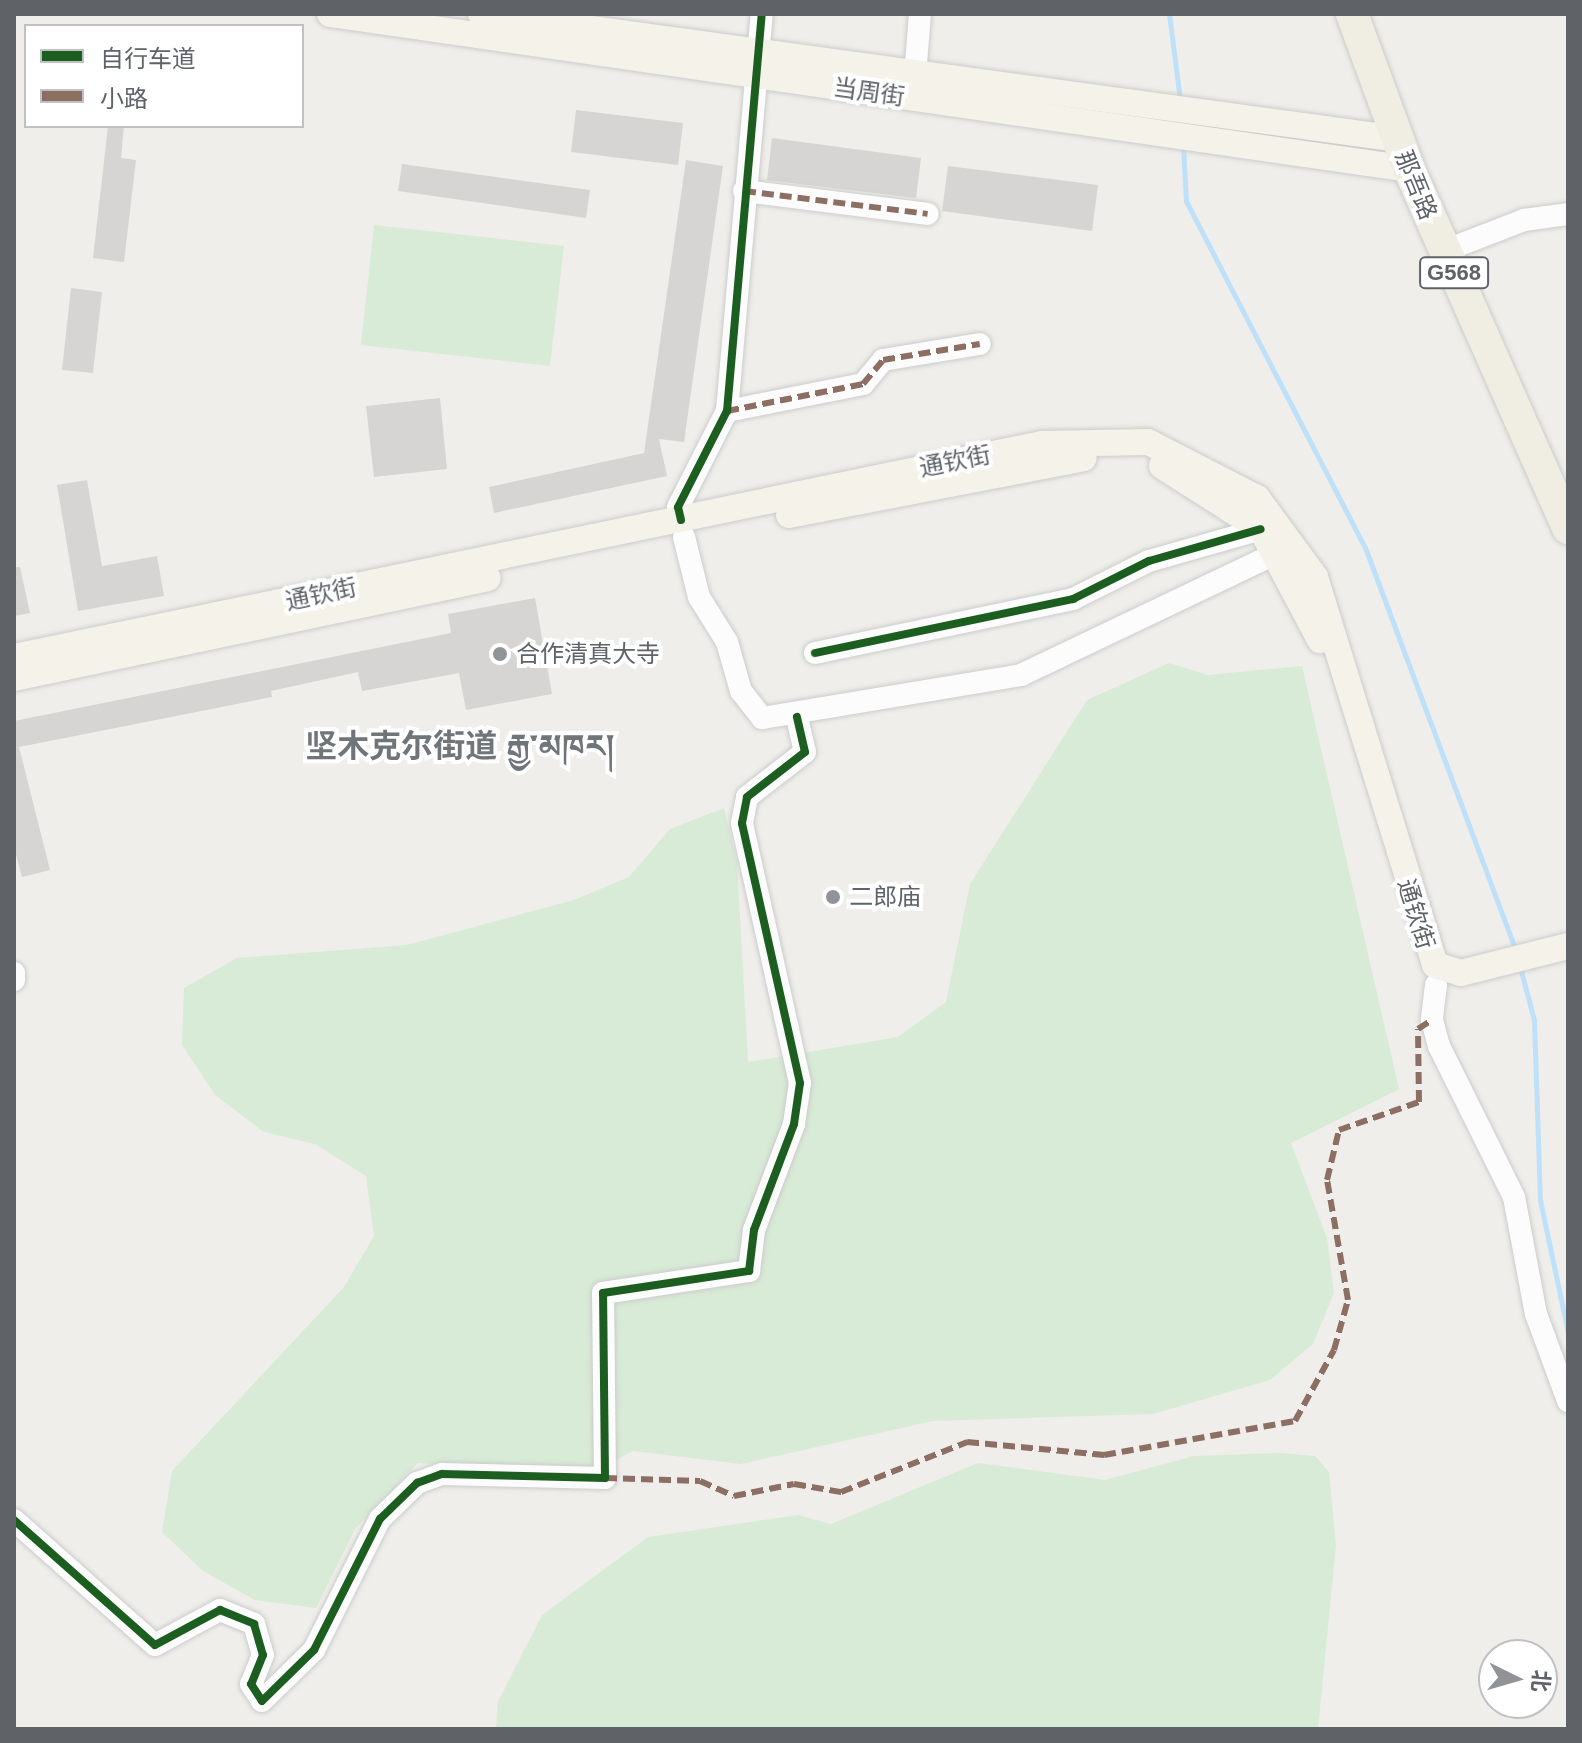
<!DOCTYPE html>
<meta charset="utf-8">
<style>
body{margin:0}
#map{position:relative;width:1582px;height:1743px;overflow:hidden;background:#efeeea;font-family:Helvetica,"Noto Sans SC","Noto Serif Tibetan",sans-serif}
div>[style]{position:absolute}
.green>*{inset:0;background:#d8ebd6}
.stream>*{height:5px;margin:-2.5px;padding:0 2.5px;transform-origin:2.5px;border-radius:2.5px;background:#bfe0f9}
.building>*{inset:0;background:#d6d5d3}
.roads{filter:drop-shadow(0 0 2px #cbcccc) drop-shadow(0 0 2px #cbcccc)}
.minor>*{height:22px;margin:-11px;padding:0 11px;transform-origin:11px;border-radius:11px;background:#fdfcfc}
.major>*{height:26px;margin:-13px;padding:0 13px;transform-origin:13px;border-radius:13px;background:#f4f2e9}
.highway>*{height:32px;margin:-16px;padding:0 16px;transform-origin:16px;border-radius:16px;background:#f0ede3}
.quiet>*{height:6px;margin-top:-3px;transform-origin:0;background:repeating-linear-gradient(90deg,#8d6e63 0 12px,transparent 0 18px)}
.cycleway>*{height:8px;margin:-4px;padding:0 4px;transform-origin:4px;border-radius:4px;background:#1b5e20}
.dots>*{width:22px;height:22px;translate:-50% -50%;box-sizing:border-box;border:4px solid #fff;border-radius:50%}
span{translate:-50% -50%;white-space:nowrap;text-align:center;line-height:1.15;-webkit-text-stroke:8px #fff;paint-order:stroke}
.shield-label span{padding:2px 6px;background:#fff;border:2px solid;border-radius:6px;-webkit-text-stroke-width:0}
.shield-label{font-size:22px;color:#5f6368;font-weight:700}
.street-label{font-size:24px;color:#5f6368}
.poi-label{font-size:24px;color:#5f6368}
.left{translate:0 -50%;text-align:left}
.district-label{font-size:32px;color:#70757a;font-weight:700}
.frame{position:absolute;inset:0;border:16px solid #5f6368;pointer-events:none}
.legend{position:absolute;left:24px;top:24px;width:280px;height:104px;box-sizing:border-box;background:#fff;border:2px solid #bfc1c3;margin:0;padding:10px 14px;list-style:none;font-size:24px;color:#5f6368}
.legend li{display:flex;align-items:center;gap:16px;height:40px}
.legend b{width:40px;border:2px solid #bfc1c3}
.north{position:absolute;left:1478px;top:1639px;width:80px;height:80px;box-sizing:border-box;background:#fff;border:2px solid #bfc1c3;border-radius:50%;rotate:95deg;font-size:22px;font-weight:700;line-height:32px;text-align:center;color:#5f6368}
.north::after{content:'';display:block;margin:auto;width:28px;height:36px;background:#919496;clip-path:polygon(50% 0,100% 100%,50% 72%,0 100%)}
</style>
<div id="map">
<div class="green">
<div style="clip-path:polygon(374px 225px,564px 246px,550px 366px,361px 345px)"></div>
<div style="clip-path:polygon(1169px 663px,1208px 675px,1302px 666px,1399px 1089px,1291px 1143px,1327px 1238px,1334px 1293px,1313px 1344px,1270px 1380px,1153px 1414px,933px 1421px,741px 1464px,633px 1451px,593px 1472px,418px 1463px,355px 1529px,316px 1608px,255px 1600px,203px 1571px,162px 1532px,172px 1471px,344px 1287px,374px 1236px,366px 1176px,315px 1144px,264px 1132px,215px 1095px,182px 1045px,184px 988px,237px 958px,407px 945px,574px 900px,629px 877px,670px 829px,724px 808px,737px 862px,748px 1062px,898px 1037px,946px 1002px,970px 884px,1087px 700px)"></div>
<div style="clip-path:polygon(1279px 1453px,1315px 1456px,1329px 1472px,1336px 1545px,1318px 1729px,496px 1729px,498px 1702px,542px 1615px,648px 1537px,798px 1515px,831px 1524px,978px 1463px,1105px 1480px,1194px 1456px)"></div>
</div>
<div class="stream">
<div style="left:1169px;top:14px;width:87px;rotate:82.7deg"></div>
<div style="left:1183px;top:146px;width:55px;rotate:86.9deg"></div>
<div style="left:1186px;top:201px;width:393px;rotate:62.7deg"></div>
<div style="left:1366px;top:550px;width:426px;rotate:69.5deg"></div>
<div style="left:1520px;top:967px;width:55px;rotate:75.2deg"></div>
<div style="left:1534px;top:1020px;width:180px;rotate:88.1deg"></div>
<div style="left:1540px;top:1200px;width:136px;rotate:78.1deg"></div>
</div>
<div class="building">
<div style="clip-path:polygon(576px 110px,683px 123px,678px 165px,571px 152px)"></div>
<div style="clip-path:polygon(108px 126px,124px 126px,121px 158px,136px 160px,124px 262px,93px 258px)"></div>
<div style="clip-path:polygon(772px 138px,921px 158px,916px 198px,767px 180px)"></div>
<div style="clip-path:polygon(686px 160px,723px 166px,684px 442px,659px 439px,667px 476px,494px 513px,489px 487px,644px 453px)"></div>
<div style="clip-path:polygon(402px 164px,590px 190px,586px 218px,398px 191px)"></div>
<div style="clip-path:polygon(948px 166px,1098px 185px,1092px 231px,942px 211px)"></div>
<div style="clip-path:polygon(71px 288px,102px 292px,93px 373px,62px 370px)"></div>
<div style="clip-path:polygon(440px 398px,447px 469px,374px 477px,366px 406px)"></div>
<div style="clip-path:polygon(87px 480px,102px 566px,157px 556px,164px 596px,78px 611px,57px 485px)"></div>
<div style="clip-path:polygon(14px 567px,20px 567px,30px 613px,14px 616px)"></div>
<div style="clip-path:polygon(535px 598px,552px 694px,466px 710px,459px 673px,362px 691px,358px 672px,271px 691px,272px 697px,19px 747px,50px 870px,22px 877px,14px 847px,14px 721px,451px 633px,448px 614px)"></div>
</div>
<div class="roads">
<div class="minor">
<div style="left:915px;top:76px;width:62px;rotate:-85.4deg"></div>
<div style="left:744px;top:191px;width:185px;rotate:7.1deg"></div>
<div style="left:1444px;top:251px;width:86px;rotate:-21.2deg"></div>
<div style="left:1524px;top:220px;width:44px;rotate:-7.8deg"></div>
<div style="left:727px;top:411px;width:139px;rotate:-11.2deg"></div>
<div style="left:863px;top:384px;width:31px;rotate:-50deg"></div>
<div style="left:883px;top:360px;width:98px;rotate:-9.4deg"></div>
<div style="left:681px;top:520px;width:13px;rotate:-103deg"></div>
<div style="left:678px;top:507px;width:108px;rotate:-63deg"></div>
<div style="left:727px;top:411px;width:399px;rotate:-85deg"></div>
<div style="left:684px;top:537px;width:62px;rotate:76deg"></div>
<div style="left:699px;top:597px;width:53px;rotate:58.1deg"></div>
<div style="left:727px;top:642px;width:51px;rotate:74.1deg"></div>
<div style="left:741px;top:691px;width:34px;rotate:52deg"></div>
<div style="left:762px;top:718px;width:263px;rotate:-9.4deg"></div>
<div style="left:1021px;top:675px;width:284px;rotate:-25.5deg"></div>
<div style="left:815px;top:653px;width:264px;rotate:-11.8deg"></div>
<div style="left:1073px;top:599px;width:85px;rotate:-26.6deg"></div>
<div style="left:1149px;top:561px;width:116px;rotate:-15.9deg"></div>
<div style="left:14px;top:973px;width:7px;rotate:90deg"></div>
<div style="left:1436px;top:985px;width:35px;rotate:97deg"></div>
<div style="left:1432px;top:1020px;width:27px;rotate:75deg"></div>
<div style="left:1439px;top:1046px;width:169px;rotate:63.6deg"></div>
<div style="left:1514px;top:1197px;width:119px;rotate:79.4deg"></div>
<div style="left:1536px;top:1314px;width:93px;rotate:69.8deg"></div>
<div style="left:14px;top:1520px;width:188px;rotate:41.6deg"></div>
<div style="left:155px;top:1645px;width:74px;rotate:-28.3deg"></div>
<div style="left:220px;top:1610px;width:37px;rotate:22deg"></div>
<div style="left:254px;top:1624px;width:32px;rotate:74deg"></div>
<div style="left:263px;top:1655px;width:31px;rotate:112deg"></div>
<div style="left:251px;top:1684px;width:20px;rotate:57deg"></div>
<div style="left:262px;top:1701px;width:73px;rotate:-44.4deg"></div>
<div style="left:314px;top:1650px;width:147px;rotate:-63.3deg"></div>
<div style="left:380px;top:1519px;width:52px;rotate:-44.2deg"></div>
<div style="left:417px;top:1483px;width:27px;rotate:-20deg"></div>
<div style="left:442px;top:1474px;width:163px;rotate:1.4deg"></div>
<div style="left:605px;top:1478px;width:185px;rotate:-90.6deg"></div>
<div style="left:603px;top:1293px;width:148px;rotate:-8.6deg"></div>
<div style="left:749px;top:1271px;width:41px;rotate:-83deg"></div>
<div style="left:754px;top:1230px;width:113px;rotate:-69.3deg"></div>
<div style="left:794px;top:1124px;width:41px;rotate:-81.7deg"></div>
<div style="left:800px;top:1083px;width:266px;rotate:-102.6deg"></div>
<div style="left:742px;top:823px;width:26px;rotate:-79deg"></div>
<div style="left:747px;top:797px;width:73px;rotate:-37.8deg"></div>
<div style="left:805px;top:752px;width:36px;rotate:-103deg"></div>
</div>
<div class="major">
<div style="left:330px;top:14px;width:1090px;rotate:8.17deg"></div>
<div style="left:481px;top:14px;width:925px;rotate:7.76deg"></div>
<div style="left:1162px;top:466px;width:117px;rotate:32.5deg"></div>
<div style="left:1261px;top:529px;width:126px;rotate:62deg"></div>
<div style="left:789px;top:515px;width:300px;rotate:-10.9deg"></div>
<div style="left:14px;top:657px;width:1050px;rotate:-11.71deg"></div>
<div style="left:1042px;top:444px;width:106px;rotate:-1.1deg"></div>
<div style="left:1148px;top:442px;width:123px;rotate:27.2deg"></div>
<div style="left:1257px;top:498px;width:98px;rotate:53.7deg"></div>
<div style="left:1315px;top:577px;width:406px;rotate:72.8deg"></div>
<div style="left:1435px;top:965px;width:27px;rotate:17deg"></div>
<div style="left:1461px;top:973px;width:110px;rotate:-14.2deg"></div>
<div style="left:14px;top:678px;width:484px;rotate:-11.9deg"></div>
</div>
<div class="highway">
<div style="left:1352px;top:14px;width:165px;rotate:69.8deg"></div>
<div style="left:1409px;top:169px;width:393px;rotate:66.1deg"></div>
</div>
</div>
<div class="quiet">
<div style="left:744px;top:191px;width:185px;rotate:7.1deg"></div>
<div style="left:727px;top:411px;width:139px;rotate:-11.2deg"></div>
<div style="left:863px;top:384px;width:31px;rotate:-50deg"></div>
<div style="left:883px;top:360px;width:98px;rotate:-9.4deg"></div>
<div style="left:605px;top:1478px;width:95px;rotate:1.8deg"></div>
<div style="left:700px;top:1481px;width:37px;rotate:24deg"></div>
<div style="left:734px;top:1496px;width:61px;rotate:-11.3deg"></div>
<div style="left:794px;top:1484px;width:48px;rotate:9.7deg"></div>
<div style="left:841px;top:1492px;width:136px;rotate:-21.6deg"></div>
<div style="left:967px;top:1442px;width:138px;rotate:5.4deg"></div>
<div style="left:1104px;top:1455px;width:194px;rotate:-10.1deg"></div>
<div style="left:1295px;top:1421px;width:81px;rotate:-61.2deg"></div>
<div style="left:1334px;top:1350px;width:52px;rotate:-74.4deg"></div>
<div style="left:1348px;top:1300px;width:122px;rotate:-99.9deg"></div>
<div style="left:1327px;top:1180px;width:51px;rotate:-76.5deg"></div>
<div style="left:1339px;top:1130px;width:85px;rotate:-19.3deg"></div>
<div style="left:1419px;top:1102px;width:73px;rotate:-90.8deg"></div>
<div style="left:1418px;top:1029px;width:17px;rotate:-33deg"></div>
</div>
<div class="cycleway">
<div style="left:681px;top:520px;width:13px;rotate:-103deg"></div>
<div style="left:678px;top:507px;width:108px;rotate:-63deg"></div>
<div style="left:727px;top:411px;width:399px;rotate:-85deg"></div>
<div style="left:815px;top:653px;width:264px;rotate:-11.8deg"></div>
<div style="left:1073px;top:599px;width:85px;rotate:-26.6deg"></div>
<div style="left:1149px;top:561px;width:116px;rotate:-15.9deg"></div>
<div style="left:14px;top:1520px;width:188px;rotate:41.6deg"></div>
<div style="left:155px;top:1645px;width:74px;rotate:-28.3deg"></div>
<div style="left:220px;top:1610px;width:37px;rotate:22deg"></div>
<div style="left:254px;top:1624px;width:32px;rotate:74deg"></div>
<div style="left:263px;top:1655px;width:31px;rotate:112deg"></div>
<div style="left:251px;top:1684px;width:20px;rotate:57deg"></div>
<div style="left:262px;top:1701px;width:73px;rotate:-44.4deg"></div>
<div style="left:314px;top:1650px;width:147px;rotate:-63.3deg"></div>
<div style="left:380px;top:1519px;width:52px;rotate:-44.2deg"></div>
<div style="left:417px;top:1483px;width:27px;rotate:-20deg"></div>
<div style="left:442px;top:1474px;width:163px;rotate:1.4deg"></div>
<div style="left:605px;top:1478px;width:185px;rotate:-90.6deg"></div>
<div style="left:603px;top:1293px;width:148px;rotate:-8.6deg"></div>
<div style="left:749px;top:1271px;width:41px;rotate:-83deg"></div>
<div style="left:754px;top:1230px;width:113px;rotate:-69.3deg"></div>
<div style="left:794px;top:1124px;width:41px;rotate:-81.7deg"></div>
<div style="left:800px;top:1083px;width:266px;rotate:-102.6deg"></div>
<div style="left:742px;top:823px;width:26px;rotate:-79deg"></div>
<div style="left:747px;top:797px;width:73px;rotate:-37.8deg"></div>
<div style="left:805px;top:752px;width:36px;rotate:-103deg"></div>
</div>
<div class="dots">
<div style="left:500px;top:654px;background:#919496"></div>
<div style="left:833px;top:897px;background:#919496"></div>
</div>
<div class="shield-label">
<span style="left:1454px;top:273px">G568</span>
</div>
<div class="street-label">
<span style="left:869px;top:92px;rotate:8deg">当周街</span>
<span style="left:1416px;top:185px;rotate:68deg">那吾路</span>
<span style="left:955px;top:461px;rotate:-11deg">通钦街</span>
<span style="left:321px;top:594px;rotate:-12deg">通钦街</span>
<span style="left:1416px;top:914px;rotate:73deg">通钦街</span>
</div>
<div class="poi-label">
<span class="left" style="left:516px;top:654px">合作清真大寺</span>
<span class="left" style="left:849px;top:897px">二郎庙</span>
</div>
<div class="district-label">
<span style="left:460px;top:746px">坚木克尔街道 རྒྱ་མཁར།</span>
</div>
<div class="frame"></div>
<ul class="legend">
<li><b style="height:10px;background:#1b5e20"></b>自行车道</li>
<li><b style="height:10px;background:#8d6e63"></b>小路</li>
</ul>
<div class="north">北</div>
</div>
